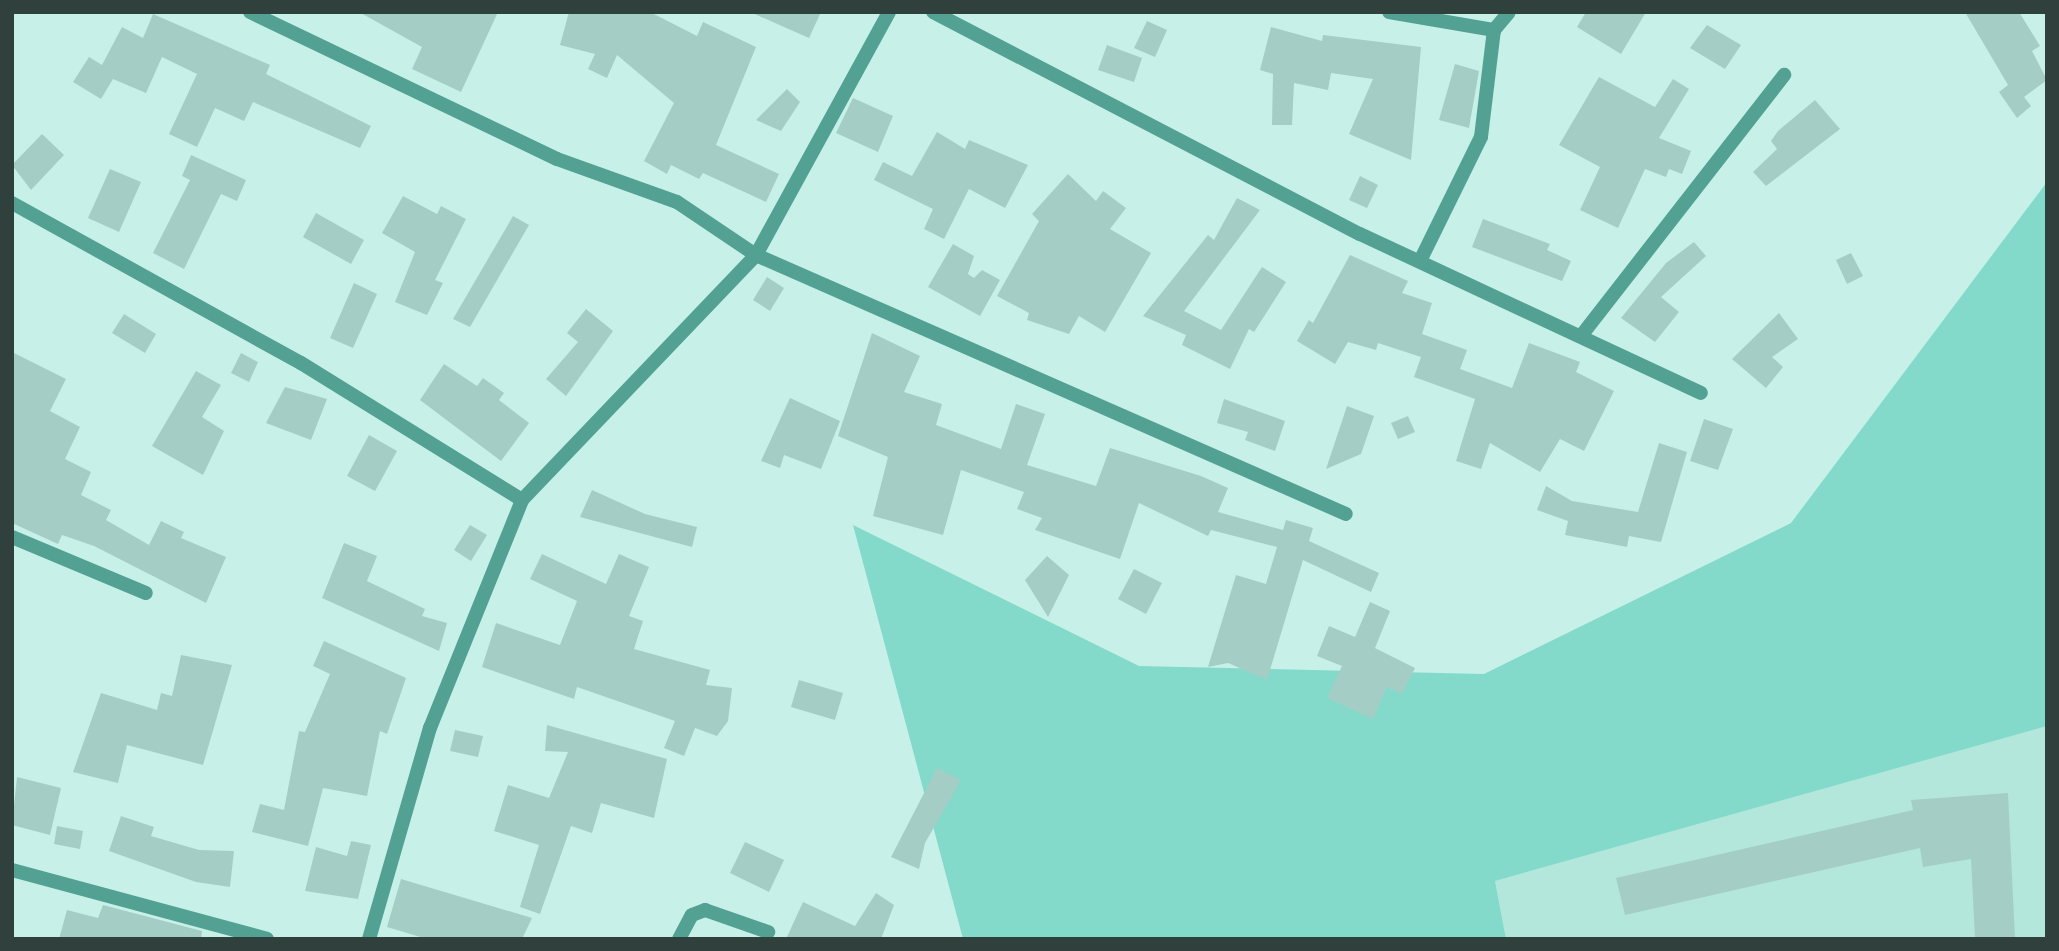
<!DOCTYPE html>
<style>
body{margin:0}
#map{position:relative;width:2059px;height:951px;overflow:hidden;background:#c7f1e8;font-family:"Sofia Sans Condensed",sans-serif}
div>[style]{position:absolute}
.built>*{inset:0;background:#b3e7dc}
.green>*{inset:0;background:#83daca}
.building>*{inset:0;background:#a4cdc5}
.street>*{height:14px;margin:-7px;padding:0 7px;transform-origin:7px;border-radius:7px;background:#52a193}
span{translate:-50% -50%;white-space:nowrap;text-align:center;line-height:1.15;-webkit-text-stroke:7px #c7f1e8;paint-order:stroke}
.frame{position:absolute;inset:0;border:14px solid #30413d;pointer-events:none}
</style>
<div id="map">
<div class="built">
<div style="clip-path:polygon(2047px 726px,2047px 939px,1506px 939px,1495px 881px)"></div>
</div>
<div class="green">
<div style="clip-path:polygon(2047px 182px,2047px 726px,1495px 881px,1506px 939px,963px 939px,853px 525px,1139px 666px,1484px 674px,1791px 523px)"></div>
</div>
<div class="building">
<div style="clip-path:polygon(359px 12px,498px 12px,461px 92px,412px 69px,422px 47px)"></div>
<div style="clip-path:polygon(569px 12px,650px 12px,697px 36px,703px 22px,756px 47px,716px 145px,779px 174px,766px 202px,703px 173px,699px 179px,671px 165px,667px 174px,644px 161px,674px 103px,617px 55px,607px 78px,588px 69px,595px 54px,560px 45px)"></div>
<div style="clip-path:polygon(750px 12px,821px 12px,809px 38px)"></div>
<div style="clip-path:polygon(1586px 12px,1646px 12px,1621px 54px,1577px 27px)"></div>
<div style="clip-path:polygon(1965px 12px,2019px 12px,2040px 46px,2032px 51px,2047px 80px,2024px 97px,2031px 106px,2017px 118px,1999px 92px,2008px 85px)"></div>
<div style="clip-path:polygon(153px 14px,270px 65px,266px 74px,371px 126px,360px 148px,253px 102px,244px 121px,215px 108px,197px 147px,169px 134px,197px 74px,162px 57px,146px 93px,113px 79px,101px 99px,73px 82px,89px 57px,102px 65px,122px 27px,143px 38px)"></div>
<div style="clip-path:polygon(1147px 21px,1167px 30px,1155px 57px,1134px 48px)"></div>
<div style="clip-path:polygon(1707px 25px,1741px 45px,1725px 69px,1690px 48px)"></div>
<div style="clip-path:polygon(1271px 27px,1322px 41px,1323px 35px,1421px 47px,1411px 160px,1349px 134px,1373px 79px,1331px 73px,1328px 90px,1294px 83px,1292px 125px,1272px 125px,1273px 74px,1260px 70px)"></div>
<div style="clip-path:polygon(1107px 45px,1142px 58px,1134px 82px,1098px 70px)"></div>
<div style="clip-path:polygon(1455px 64px,1479px 71px,1469px 128px,1439px 120px)"></div>
<div style="clip-path:polygon(1599px 77px,1655px 107px,1673px 79px,1689px 89px,1659px 138px,1691px 151px,1682px 174px,1669px 169px,1666px 177px,1645px 169px,1618px 228px,1580px 210px,1600px 167px,1559px 145px)"></div>
<div style="clip-path:polygon(787px 89px,800px 102px,781px 131px,756px 120px)"></div>
<div style="clip-path:polygon(853px 98px,893px 116px,878px 152px,836px 133px)"></div>
<div style="clip-path:polygon(1815px 100px,1840px 129px,1766px 186px,1753px 172px,1777px 149px,1771px 141px,1778px 131px)"></div>
<div style="clip-path:polygon(937px 132px,965px 149px,969px 140px,1028px 165px,1005px 208px,969px 189px,944px 239px,924px 229px,933px 209px,874px 180px,883px 162px,912px 176px)"></div>
<div style="clip-path:polygon(42px 134px,64px 155px,31px 190px,12px 165px)"></div>
<div style="clip-path:polygon(191px 155px,246px 180px,237px 201px,221px 194px,184px 269px,153px 253px,190px 180px,182px 176px)"></div>
<div style="clip-path:polygon(110px 169px,141px 182px,119px 232px,88px 218px)"></div>
<div style="clip-path:polygon(1068px 174px,1096px 201px,1103px 191px,1126px 208px,1110px 229px,1151px 253px,1105px 332px,1079px 316px,1069px 334px,1027px 320px,1029px 313px,997px 296px,1039px 221px,1032px 214px)"></div>
<div style="clip-path:polygon(1360px 176px,1378px 185px,1367px 208px,1349px 200px)"></div>
<div style="clip-path:polygon(403px 196px,437px 214px,441px 206px,466px 219px,435px 280px,443px 283px,427px 315px,395px 302px,415px 252px,382px 233px)"></div>
<div style="clip-path:polygon(1237px 198px,1260px 210px,1184px 311px,1221px 330px,1262px 267px,1286px 282px,1254px 332px,1249px 329px,1230px 369px,1182px 345px,1186px 335px,1143px 316px,1208px 235px,1214px 240px)"></div>
<div style="clip-path:polygon(316px 213px,364px 240px,351px 264px,303px 237px)"></div>
<div style="clip-path:polygon(513px 216px,529px 225px,470px 327px,453px 319px)"></div>
<div style="clip-path:polygon(1483px 219px,1550px 244px,1547px 250px,1571px 261px,1562px 281px,1472px 247px)"></div>
<div style="clip-path:polygon(1694px 242px,1706px 256px,1661px 297px,1679px 312px,1655px 342px,1621px 318px,1666px 263px)"></div>
<div style="clip-path:polygon(953px 244px,974px 256px,968px 274px,974px 278px,982px 270px,1000px 280px,980px 316px,928px 287px)"></div>
<div style="clip-path:polygon(1851px 253px,1863px 276px,1847px 284px,1836px 260px)"></div>
<div style="clip-path:polygon(1350px 255px,1408px 281px,1402px 293px,1432px 303px,1422px 334px,1467px 350px,1460px 369px,1512px 388px,1529px 343px,1580px 362px,1576px 372px,1614px 391px,1584px 451px,1560px 439px,1540px 472px,1490px 443px,1481px 469px,1456px 461px,1475px 399px,1414px 377px,1421px 357px,1378px 343px,1376px 350px,1348px 342px,1335px 364px,1297px 341px,1309px 320px,1313px 323px)"></div>
<div style="clip-path:polygon(767px 277px,784px 288px,770px 311px,753px 300px)"></div>
<div style="clip-path:polygon(354px 283px,377px 294px,353px 348px,330px 338px)"></div>
<div style="clip-path:polygon(586px 309px,613px 331px,566px 396px,546px 379px,578px 342px,567px 333px)"></div>
<div style="clip-path:polygon(1779px 313px,1798px 339px,1772px 357px,1783px 367px,1766px 388px,1732px 359px)"></div>
<div style="clip-path:polygon(124px 314px,156px 334px,145px 353px,112px 333px)"></div>
<div style="clip-path:polygon(872px 333px,920px 356px,904px 392px,942px 404px,936px 425px,1001px 449px,1016px 404px,1045px 414px,1027px 465px,1096px 486px,1110px 448px,1201px 476px,1228px 488px,1218px 512px,1283px 530px,1286px 520px,1313px 528px,1309px 541px,1379px 573px,1371px 592px,1303px 560px,1267px 680px,1228px 663px,1208px 667px,1236px 575px,1266px 584px,1277px 547px,1211px 530px,1208px 536px,1139px 503px,1120px 559px,1035px 530px,1042px 518px,1017px 509px,1024px 492px,961px 470px,943px 535px,873px 516px,888px 457px,838px 436px)"></div>
<div style="clip-path:polygon(12px 352px,66px 379px,50px 411px,80px 427px,65px 459px,91px 472px,81px 495px,111px 510px,106px 520px,149px 545px,161px 521px,184px 532px,181px 538px,226px 557px,206px 603px,94px 546px,62px 535px,58px 544px,12px 523px)"></div>
<div style="clip-path:polygon(241px 353px,258px 362px,249px 382px,231px 373px)"></div>
<div style="clip-path:polygon(444px 364px,477px 386px,483px 378px,504px 393px,499px 400px,529px 423px,501px 461px,420px 400px)"></div>
<div style="clip-path:polygon(196px 371px,221px 385px,202px 417px,224px 431px,203px 475px,152px 446px)"></div>
<div style="clip-path:polygon(285px 387px,327px 399px,311px 440px,266px 423px)"></div>
<div style="clip-path:polygon(790px 398px,840px 421px,821px 469px,784px 455px,780px 468px,761px 461px)"></div>
<div style="clip-path:polygon(1224px 399px,1285px 421px,1275px 451px,1245px 440px,1248px 432px,1217px 423px)"></div>
<div style="clip-path:polygon(1347px 406px,1374px 416px,1361px 454px,1326px 469px)"></div>
<div style="clip-path:polygon(1408px 416px,1415px 432px,1398px 439px,1391px 423px)"></div>
<div style="clip-path:polygon(1704px 419px,1733px 429px,1718px 470px,1690px 461px)"></div>
<div style="clip-path:polygon(369px 435px,397px 451px,375px 491px,347px 476px)"></div>
<div style="clip-path:polygon(1659px 443px,1687px 452px,1661px 542px,1629px 536px,1627px 547px,1565px 535px,1568px 521px,1537px 510px,1546px 486px,1572px 501px,1638px 512px)"></div>
<div style="clip-path:polygon(592px 490px,645px 514px,697px 527px,692px 547px,580px 517px)"></div>
<div style="clip-path:polygon(470px 525px,487px 535px,471px 561px,454px 550px)"></div>
<div style="clip-path:polygon(344px 543px,377px 556px,367px 581px,425px 609px,422px 616px,447px 623px,439px 651px,322px 598px)"></div>
<div style="clip-path:polygon(542px 554px,606px 584px,619px 554px,649px 567px,629px 616px,643px 621px,634px 649px,710px 670px,706px 685px,732px 688px,728px 721px,717px 736px,695px 728px,684px 756px,664px 748px,675px 721px,577px 687px,574px 699px,482px 667px,496px 623px,560px 645px,577px 601px,530px 579px)"></div>
<div style="clip-path:polygon(1047px 556px,1069px 575px,1048px 617px,1025px 580px)"></div>
<div style="clip-path:polygon(1134px 569px,1162px 583px,1146px 614px,1118px 599px)"></div>
<div style="clip-path:polygon(1370px 602px,1390px 611px,1375px 648px,1415px 668px,1402px 694px,1387px 687px,1373px 719px,1327px 698px,1342px 666px,1317px 656px,1329px 626px,1355px 637px)"></div>
<div style="clip-path:polygon(324px 641px,406px 678px,387px 734px,380px 731px,367px 796px,323px 788px,308px 846px,252px 832px,260px 804px,284px 810px,299px 731px,305px 732px,330px 674px,313px 666px)"></div>
<div style="clip-path:polygon(181px 655px,232px 665px,203px 765px,127px 745px,118px 783px,73px 772px,101px 693px,157px 710px,161px 693px,172px 696px)"></div>
<div style="clip-path:polygon(799px 680px,843px 693px,835px 720px,791px 707px)"></div>
<div style="clip-path:polygon(547px 725px,667px 759px,654px 818px,601px 803px,592px 833px,571px 826px,540px 914px,520px 907px,539px 845px,494px 831px,508px 785px,549px 798px,568px 752px,545px 751px)"></div>
<div style="clip-path:polygon(455px 730px,483px 736px,478px 757px,450px 751px)"></div>
<div style="clip-path:polygon(937px 768px,961px 780px,925px 843px,919px 869px,891px 857px)"></div>
<div style="clip-path:polygon(17px 777px,61px 788px,50px 835px,12px 825px)"></div>
<div style="clip-path:polygon(2008px 793px,2015px 939px,1975px 939px,1971px 859px,1923px 867px,1920px 848px,1625px 915px,1616px 878px,1913px 810px,1911px 800px)"></div>
<div style="clip-path:polygon(121px 816px,154px 827px,151px 836px,199px 850px,234px 851px,230px 887px,196px 882px,109px 851px)"></div>
<div style="clip-path:polygon(57px 826px,83px 831px,80px 849px,54px 844px)"></div>
<div style="clip-path:polygon(351px 841px,371px 845px,358px 899px,305px 891px,316px 847px,347px 856px)"></div>
<div style="clip-path:polygon(745px 842px,784px 860px,769px 892px,730px 873px)"></div>
<div style="clip-path:polygon(401px 879px,532px 918px,522px 939px,427px 939px,387px 927px)"></div>
<div style="clip-path:polygon(876px 893px,894px 905px,881px 939px,786px 939px,803px 902px,855px 926px)"></div>
<div style="clip-path:polygon(103px 905px,202px 931px,201px 939px,59px 939px,67px 910px,98px 918px)"></div>
</div>
<div class="street">
<div style="left:250px;top:12px;width:340px;rotate:25.6deg"></div>
<div style="left:557px;top:159px;width:127px;rotate:19.7deg"></div>
<div style="left:677px;top:202px;width:95px;rotate:33.9deg"></div>
<div style="left:756px;top:255px;width:644px;rotate:23.7deg"></div>
<div style="left:933px;top:12px;width:481px;rotate:27.5deg"></div>
<div style="left:1360px;top:234px;width:376px;rotate:25deg"></div>
<div style="left:1389px;top:12px;width:107px;rotate:9.7deg"></div>
<div style="left:12px;top:203px;width:330px;rotate:29deg"></div>
<div style="left:301px;top:363px;width:260px;rotate:31.8deg"></div>
<div style="left:1420px;top:261px;width:138px;rotate:-63.8deg"></div>
<div style="left:1481px;top:137px;width:108px;rotate:-83.1deg"></div>
<div style="left:1494px;top:30px;width:23px;rotate:-50deg"></div>
<div style="left:1581px;top:336px;width:331px;rotate:-52.1deg"></div>
<div style="left:12px;top:537px;width:145px;rotate:22.7deg"></div>
<div style="left:12px;top:870px;width:264px;rotate:15.1deg"></div>
<div style="left:369px;top:939px;width:220px;rotate:-73.9deg"></div>
<div style="left:430px;top:728px;width:246px;rotate:-68deg"></div>
<div style="left:522px;top:500px;width:339px;rotate:-46.3deg"></div>
<div style="left:756px;top:255px;width:277px;rotate:-61.3deg"></div>
<div style="left:679px;top:939px;width:27px;rotate:-62deg"></div>
<div style="left:692px;top:915px;width:14px;rotate:-21deg"></div>
<div style="left:705px;top:910px;width:67px;rotate:19.2deg"></div>
</div>
<div class="frame"></div>
</div>
